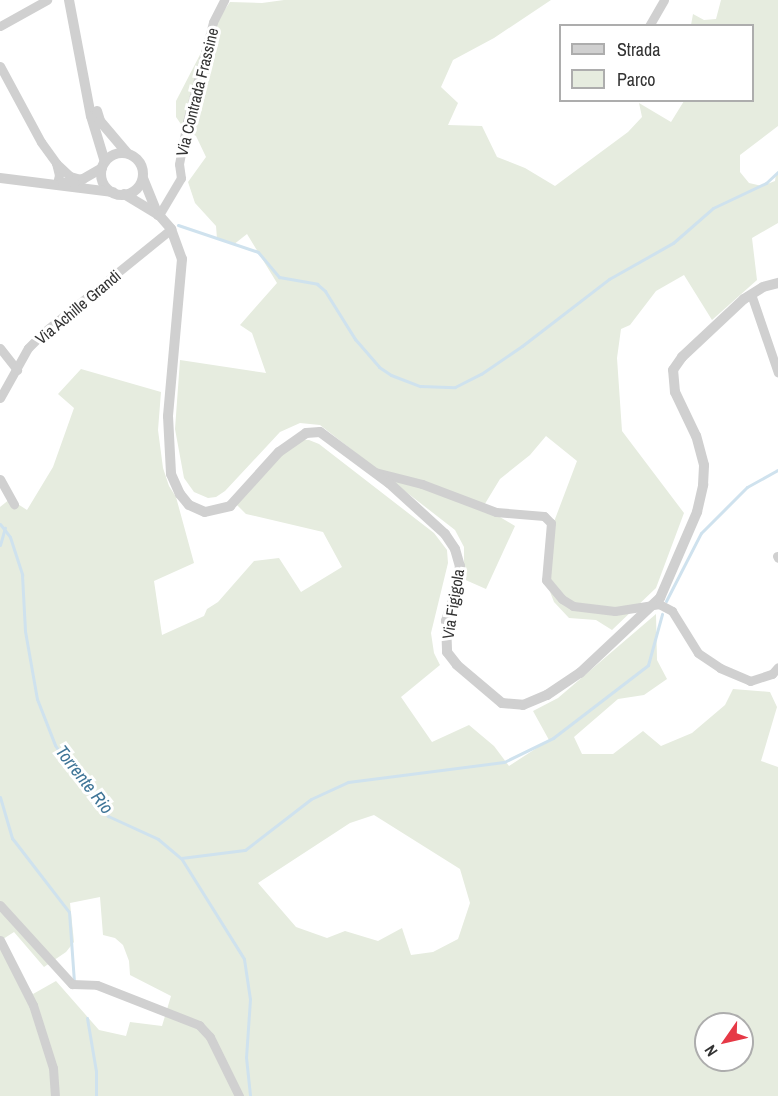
<!DOCTYPE html>
<style>
body{margin:0}
#map{position:relative;width:778px;height:1096px;overflow:hidden;background:#fff;font-family:"Archivo Narrow",sans-serif}
div>[style]{position:absolute}
.green>*{inset:0;background:#e6ecdf}
.stream>*{height:3px;margin:-1.5px;padding:0 1.5px;transform-origin:1.5px;border-radius:1.5px;background:#cfe2ee}
.minor>*{height:9px;margin:-4.5px;padding:0 4.5px;transform-origin:4.5px;border-radius:4.5px;background:#d0d0d0}
.tertiary>*{height:10px;margin:-5px;padding:0 5px;transform-origin:5px;border-radius:5px;background:#d0d0d0}
.tertiary>.ring{margin:-5px;padding:0;box-sizing:content-box;background:none;border:10px solid #d0d0d0;border-radius:50%}
span{translate:-50% -50%;white-space:nowrap;text-align:center;line-height:1.15;-webkit-text-stroke:6px #fff;paint-order:stroke}
.street-label{font-size:16px;color:#333}
.water-label{font-size:18px;color:#3f7597;font-style:italic}
.legend{position:absolute;left:559px;top:24px;width:195px;height:78px;box-sizing:border-box;background:#fff;border:2px solid #adadad;margin:0;padding:8px 10px;list-style:none;font-size:18px;color:#333}
.legend li{display:flex;align-items:center;gap:12px;height:30px}
.legend b{width:30px;border:2px solid #adadad}
.north{position:absolute;left:694px;top:1012px;width:60px;height:60px;box-sizing:border-box;background:#fff;border:2px solid #adadad;border-radius:50%;rotate:236deg;font-size:16px;font-weight:700;line-height:24px;text-align:center;color:#333}
.north::after{content:'';display:block;margin:auto;width:21px;height:27px;background:#e63946;clip-path:polygon(50% 0,100% 100%,50% 72%,0 100%)}
</style>
<div id="map">
<div class="green">
<div style="clip-path:polygon(284px 0,551px 0,494px 38px,453px 60px,441px 87px,458px 103px,448px 125px,482px 126px,497px 157px,525px 168px,555px 186px,628px 132px,642px 117px,639px 103px,671px 122px,684px 101px,752px 100px,752px 26px,691px 25px,693px 14px,704px 20px,716px 19px,721px 0,778px 0,778px 126px,740px 155px,740px 172px,749px 183px,762px 186px,775px 181px,776px 174px,778px 175px,778px 223px,752px 238px,757px 280px,712px 320px,684px 275px,656px 291px,630px 325px,621px 329px,617px 358px,622px 431px,684px 513px,656px 588px,612px 630px,596px 620px,569px 618px,554px 602px,543px 574px,552px 527px,577px 461px,546px 436px,530px 455px,500px 479px,483px 507px,515px 526px,486px 589px,461px 578px,464px 565px,464px 547px,455px 530px,320px 425px,300px 423px,280px 432px,225px 491px,216px 497px,208px 498px,194px 492px,184px 478px,175px 429px,180px 360px,266px 373px,252px 333px,240px 325px,277px 283px,247px 234px,233px 245px,217px 239px,216px 226px,195px 203px,188px 182px,206px 157px,196px 136px,185px 130px,176px 117px,176px 101px,219px 18px,230px 2px,262px 3px)"></div>
<div style="clip-path:polygon(evenodd,81px 369px,161px 392px,158px 430px,163px 468px,169px 486px,176px 497px,194px 563px,154px 581px,162px 635px,204px 616px,207px 609px,218px 602px,254px 561px,279px 558px,301px 592px,342px 567px,323px 532px,246px 514px,236px 504px,280px 453px,304px 440px,309px 440px,319px 444px,434px 533px,447px 550px,448px 563px,431px 633px,434px 653px,440px 665px,401px 697px,432px 742px,469px 725px,494px 746px,509px 766px,549px 740px,533px 711px,558px 698px,656px 614px,657px 660px,667px 679px,644px 695px,618px 699px,574px 737px,582px 754px,613px 754px,643px 731px,661px 746px,692px 733px,725px 705px,733px 689px,770px 692px,777px 707px,761px 761px,778px 767px,778px 1096px,0 1096px,0 942px,33px 994px,56px 981px,99px 1030px,126px 1036px,130px 1022px,162px 1026px,171px 996px,130px 975px,129px 961px,123px 945px,115px 938px,103px 935px,100px 897px,70px 903px,74px 942px,66px 952px,44px 967px,14px 932px,0 941px,0 507px,10px 499px,27px 510px,53px 467px,74px 408px,58px 394px,81px 369px,374px 815px,460px 869px,470px 903px,458px 939px,433px 952px,411px 955px,402px 928px,378px 941px,345px 931px,327px 938px,296px 927px,258px 883px,350px 823px,374px 815px,81px 369px,706px 1024px,742px 1024px,742px 1060px,706px 1060px,706px 1024px)"></div>
</div>
<div class="stream">
<div style="left:178px;top:225px;width:84px;rotate:18.6deg"></div>
<div style="left:258px;top:252px;width:33px;rotate:50deg"></div>
<div style="left:279px;top:277px;width:39px;rotate:10deg"></div>
<div style="left:317px;top:284px;width:11px;rotate:41deg"></div>
<div style="left:325px;top:291px;width:57px;rotate:58deg"></div>
<div style="left:355px;top:339px;width:37px;rotate:49deg"></div>
<div style="left:379px;top:367px;width:14px;rotate:34deg"></div>
<div style="left:391px;top:375px;width:31px;rotate:21deg"></div>
<div style="left:420px;top:386px;width:35px;rotate:2deg"></div>
<div style="left:455px;top:387px;width:29px;rotate:-27deg"></div>
<div style="left:481px;top:374px;width:50px;rotate:-34.3deg"></div>
<div style="left:522px;top:346px;width:110px;rotate:-37.6deg"></div>
<div style="left:609px;top:279px;width:73px;rotate:-29.4deg"></div>
<div style="left:673px;top:243px;width:53px;rotate:-41.2deg"></div>
<div style="left:713px;top:208px;width:59px;rotate:-25.3deg"></div>
<div style="left:766px;top:183px;width:16px;rotate:-43deg"></div>
<div style="left:0;top:524px;width:16px;rotate:52deg"></div>
<div style="left:10px;top:537px;width:40px;rotate:72deg"></div>
<div style="left:22px;top:575px;width:56px;rotate:86.9deg"></div>
<div style="left:25px;top:631px;width:69px;rotate:80deg"></div>
<div style="left:37px;top:699px;width:49px;rotate:68.6deg"></div>
<div style="left:55px;top:745px;width:44px;rotate:57deg"></div>
<div style="left:79px;top:782px;width:45px;rotate:49.5deg"></div>
<div style="left:108px;top:816px;width:55px;rotate:24.7deg"></div>
<div style="left:158px;top:839px;width:30px;rotate:40deg"></div>
<div style="left:181px;top:858px;width:119px;rotate:58deg"></div>
<div style="left:244px;top:959px;width:40px;rotate:81.5deg"></div>
<div style="left:250px;top:999px;width:58px;rotate:93.9deg"></div>
<div style="left:246px;top:1057px;width:39px;rotate:84deg"></div>
<div style="left:0;top:545px;width:18px;rotate:-74deg"></div>
<div style="left:666px;top:601px;width:76px;rotate:-62.8deg"></div>
<div style="left:701px;top:533px;width:65px;rotate:-45deg"></div>
<div style="left:747px;top:487px;width:35px;rotate:-29deg"></div>
<div style="left:0;top:797px;width:43px;rotate:73.7deg"></div>
<div style="left:12px;top:838px;width:93px;rotate:52.4deg"></div>
<div style="left:69px;top:912px;width:69px;rotate:85.9deg"></div>
<div style="left:181px;top:858px;width:64px;rotate:-7.1deg"></div>
<div style="left:245px;top:850px;width:83px;rotate:-37.7deg"></div>
<div style="left:311px;top:799px;width:41px;rotate:-24.7deg"></div>
<div style="left:348px;top:782px;width:157px;rotate:-7.3deg"></div>
<div style="left:504px;top:762px;width:55px;rotate:-26.1deg"></div>
<div style="left:553px;top:738px;width:120px;rotate:-37.5deg"></div>
<div style="left:648px;top:665px;width:53px;rotate:-74.6deg"></div>
<div style="left:87px;top:1018px;width:54px;rotate:80.4deg"></div>
<div style="left:96px;top:1071px;width:25px;rotate:90deg"></div>
</div>
<div class="minor">
<div style="left:0;top:26px;width:54px;rotate:-29deg"></div>
<div style="left:649px;top:26px;width:30px;rotate:-60deg"></div>
<div style="left:0;top:66px;width:86px;rotate:61.7deg"></div>
<div style="left:41px;top:142px;width:26px;rotate:54deg"></div>
<div style="left:56px;top:163px;width:12px;rotate:76deg"></div>
<div style="left:59px;top:175px;width:9px;rotate:103deg"></div>
<div style="left:56px;top:163px;width:19px;rotate:43deg"></div>
<div style="left:70px;top:176px;width:10px;rotate:17deg"></div>
<div style="left:159px;top:215px;width:43px;rotate:-59.3deg"></div>
<div style="left:181px;top:178px;width:14px;rotate:-98deg"></div>
<div style="left:179px;top:164px;width:43px;rotate:-79.2deg"></div>
<div style="left:187px;top:122px;width:103px;rotate:-75.4deg"></div>
<div style="left:213px;top:22px;width:25px;rotate:-63deg"></div>
<div style="left:751px;top:294px;width:83px;rotate:71.1deg"></div>
<div style="left:0;top:348px;width:28px;rotate:52deg"></div>
<div style="left:0;top:398px;width:57px;rotate:-60.8deg"></div>
<div style="left:28px;top:348px;width:23px;rotate:-45deg"></div>
<div style="left:44px;top:332px;width:164px;rotate:-39deg"></div>
<div style="left:375px;top:472px;width:49px;rotate:14.3deg"></div>
<div style="left:422px;top:484px;width:79px;rotate:20.7deg"></div>
<div style="left:496px;top:512px;width:48px;rotate:4.8deg"></div>
<div style="left:544px;top:516px;width:10px;rotate:45deg"></div>
<div style="left:551px;top:523px;width:57px;rotate:95deg"></div>
<div style="left:546px;top:580px;width:25px;rotate:50deg"></div>
<div style="left:562px;top:599px;width:13px;rotate:32deg"></div>
<div style="left:573px;top:606px;width:42px;rotate:6.8deg"></div>
<div style="left:615px;top:611px;width:45px;rotate:-9deg"></div>
<div style="left:659px;top:604px;width:15px;rotate:28deg"></div>
<div style="left:672px;top:611px;width:49px;rotate:58.2deg"></div>
<div style="left:698px;top:653px;width:27px;rotate:34deg"></div>
<div style="left:720px;top:668px;width:33px;rotate:23deg"></div>
<div style="left:750px;top:681px;width:23px;rotate:-18deg"></div>
<div style="left:772px;top:674px;width:9px;rotate:-49deg"></div>
<div style="left:0;top:479px;width:29px;rotate:61deg"></div>
<div style="left:777px;top:556px;width:2px;rotate:63deg"></div>
<div style="left:0;top:905px;width:107px;rotate:47.7deg"></div>
<div style="left:72px;top:984px;width:25px;rotate:2deg"></div>
<div style="left:97px;top:985px;width:110px;rotate:21.4deg"></div>
<div style="left:199px;top:1025px;width:16px;rotate:47deg"></div>
<div style="left:210px;top:1037px;width:66px;rotate:63.8deg"></div>
<div style="left:0;top:940px;width:73px;rotate:63.1deg"></div>
<div style="left:33px;top:1005px;width:66px;rotate:72.4deg"></div>
<div style="left:53px;top:1068px;width:28px;rotate:86deg"></div>
</div>
<div class="tertiary">
<div style="left:69px;top:0;width:118px;rotate:79.3deg"></div>
<div style="left:91px;top:116px;width:48px;rotate:73.1deg"></div>
<div style="left:97px;top:111px;width:10px;rotate:73deg"></div>
<div style="left:100px;top:121px;width:42px;rotate:49.8deg"></div>
<div class="ring" style="left:101px;top:153px;width:32px;height:32px"></div>
<div style="left:0;top:178px;width:114px;rotate:7.1deg"></div>
<div style="left:143px;top:178px;width:40px;rotate:68deg"></div>
<div style="left:63px;top:183px;width:20px;rotate:-11deg"></div>
<div style="left:83px;top:179px;width:22px;rotate:-30deg"></div>
<div style="left:124px;top:194px;width:41px;rotate:31deg"></div>
<div style="left:159px;top:215px;width:18px;rotate:49deg"></div>
<div style="left:171px;top:229px;width:32px;rotate:70deg"></div>
<div style="left:182px;top:259px;width:158px;rotate:95.1deg"></div>
<div style="left:168px;top:416px;width:58px;rotate:87deg"></div>
<div style="left:171px;top:474px;width:22px;rotate:66deg"></div>
<div style="left:180px;top:494px;width:14px;rotate:51deg"></div>
<div style="left:189px;top:505px;width:17px;rotate:24deg"></div>
<div style="left:205px;top:512px;width:26px;rotate:-13deg"></div>
<div style="left:230px;top:506px;width:73px;rotate:-47.8deg"></div>
<div style="left:279px;top:452px;width:33px;rotate:-35deg"></div>
<div style="left:306px;top:433px;width:14px;rotate:-4deg"></div>
<div style="left:320px;top:432px;width:86px;rotate:36.5deg"></div>
<div style="left:389px;top:483px;width:76px;rotate:42.3deg"></div>
<div style="left:445px;top:534px;width:18px;rotate:56deg"></div>
<div style="left:455px;top:549px;width:18px;rotate:74deg"></div>
<div style="left:460px;top:566px;width:21px;rotate:98deg"></div>
<div style="left:457px;top:587px;width:36px;rotate:108deg"></div>
<div style="left:446px;top:621px;width:31px;rotate:88deg"></div>
<div style="left:447px;top:652px;width:16px;rotate:52deg"></div>
<div style="left:457px;top:665px;width:59px;rotate:40.2deg"></div>
<div style="left:502px;top:703px;width:21px;rotate:5deg"></div>
<div style="left:523px;top:705px;width:26px;rotate:-23deg"></div>
<div style="left:547px;top:695px;width:40px;rotate:-34deg"></div>
<div style="left:580px;top:673px;width:110px;rotate:-43.2deg"></div>
<div style="left:660px;top:598px;width:94px;rotate:-66.7deg"></div>
<div style="left:697px;top:512px;width:28px;rotate:-77deg"></div>
<div style="left:703px;top:485px;width:20px;rotate:-87deg"></div>
<div style="left:704px;top:465px;width:30px;rotate:-105deg"></div>
<div style="left:696px;top:436px;width:49px;rotate:-115.5deg"></div>
<div style="left:675px;top:392px;width:22px;rotate:-95deg"></div>
<div style="left:673px;top:370px;width:16px;rotate:-55deg"></div>
<div style="left:682px;top:357px;width:85px;rotate:-43.1deg"></div>
<div style="left:744px;top:299px;width:22px;rotate:-32deg"></div>
<div style="left:763px;top:287px;width:16px;rotate:-15deg"></div>
</div>
<div class="street-label">
<span style="left:197px;top:92px;rotate:-76deg">Via Contrada Frassine</span>
<span style="left:78px;top:307px;rotate:-40deg">Via Achille Grandi</span>
<span style="left:453px;top:604px;rotate:-81deg">Via Figigola</span>
</div>
<div class="water-label">
<span style="left:84px;top:780px;rotate:52deg">Torrente Rio</span>
</div>
<ul class="legend">
<li><b style="height:8px;background:#d0d0d0"></b>Strada</li>
<li><b style="height:16px;background:#e6ecdf"></b>Parco</li>
</ul>
<div class="north">N</div>
</div>
